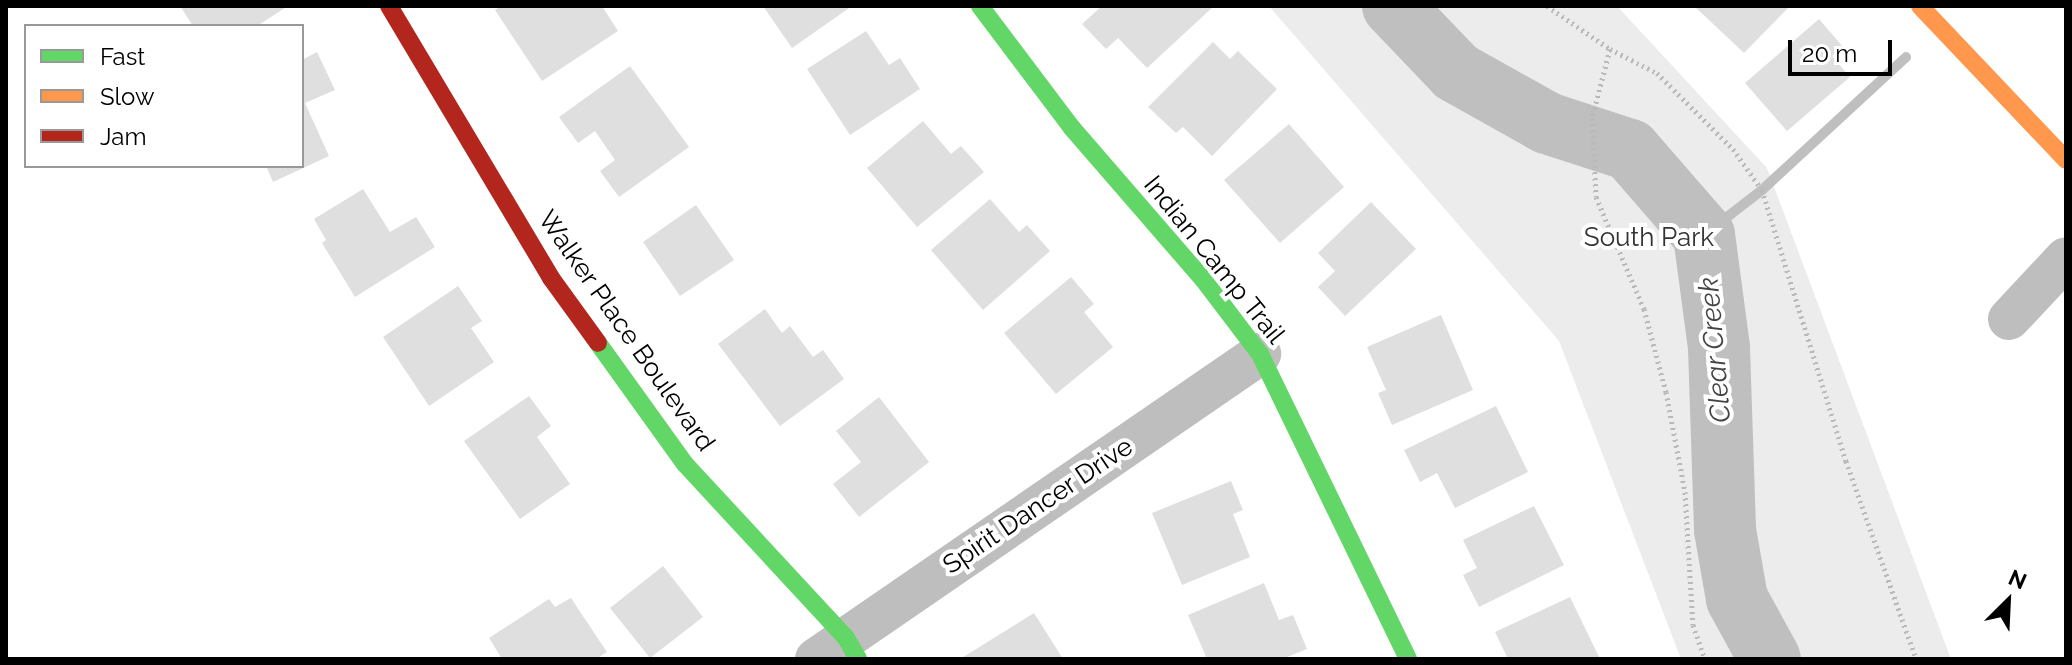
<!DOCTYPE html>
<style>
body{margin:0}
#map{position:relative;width:2072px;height:665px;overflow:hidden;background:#fff;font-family:Raleway,sans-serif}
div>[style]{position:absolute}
.green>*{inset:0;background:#ececec}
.stream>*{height:10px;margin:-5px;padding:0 5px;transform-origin:5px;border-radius:5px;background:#bfbfbf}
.river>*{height:62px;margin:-31px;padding:0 31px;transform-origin:31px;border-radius:31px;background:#bfbfbf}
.building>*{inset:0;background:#dfdfdf}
.path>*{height:5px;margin-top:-2.5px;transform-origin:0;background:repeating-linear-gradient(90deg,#b9b9b9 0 2px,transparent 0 6px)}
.street>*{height:42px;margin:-21px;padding:0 21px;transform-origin:21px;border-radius:21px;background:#bebebe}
.fast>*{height:18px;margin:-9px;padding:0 9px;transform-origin:9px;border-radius:9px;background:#63d668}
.slow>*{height:18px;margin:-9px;padding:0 9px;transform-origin:9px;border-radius:9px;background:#ff974d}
.jam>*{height:18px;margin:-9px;padding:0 9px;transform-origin:9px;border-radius:9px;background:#b3261e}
span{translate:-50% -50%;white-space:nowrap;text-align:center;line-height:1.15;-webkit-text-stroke:8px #fff;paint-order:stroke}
.park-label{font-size:26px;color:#333}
.street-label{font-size:26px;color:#000}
.water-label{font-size:28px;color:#444;font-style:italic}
.frame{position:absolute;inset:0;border:8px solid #000;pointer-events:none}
.legend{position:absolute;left:24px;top:24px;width:280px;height:144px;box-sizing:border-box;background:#fff;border:2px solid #999;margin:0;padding:10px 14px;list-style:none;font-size:24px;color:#000}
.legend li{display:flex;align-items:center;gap:16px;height:40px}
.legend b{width:40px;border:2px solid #999}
.north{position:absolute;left:1968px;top:561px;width:80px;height:80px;-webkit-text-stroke:6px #fff;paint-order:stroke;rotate:24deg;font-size:22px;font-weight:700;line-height:32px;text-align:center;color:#000}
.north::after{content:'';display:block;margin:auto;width:28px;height:36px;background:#000;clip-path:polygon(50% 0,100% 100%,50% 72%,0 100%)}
.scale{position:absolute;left:1788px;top:40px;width:104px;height:36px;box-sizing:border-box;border:4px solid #000;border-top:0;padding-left:10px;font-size:24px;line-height:28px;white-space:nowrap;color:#000;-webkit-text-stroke:6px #fff;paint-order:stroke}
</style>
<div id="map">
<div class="green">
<div style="clip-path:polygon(1269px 6px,1617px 6px,1767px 168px,1951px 659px,1681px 659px,1559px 341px)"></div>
</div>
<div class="stream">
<div style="left:1704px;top:235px;width:73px;rotate:-37.8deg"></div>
<div style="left:1762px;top:190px;width:196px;rotate:-42.7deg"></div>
</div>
<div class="river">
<div style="left:1393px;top:6px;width:91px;rotate:46.3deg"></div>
<div style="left:1456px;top:72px;width:104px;rotate:29.3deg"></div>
<div style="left:1547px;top:123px;width:87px;rotate:18deg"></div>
<div style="left:1630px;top:150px;width:113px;rotate:49deg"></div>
<div style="left:1704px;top:235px;width:114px;rotate:82.4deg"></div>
<div style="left:1719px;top:348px;width:182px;rotate:88.1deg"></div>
<div style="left:1725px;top:530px;width:70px;rotate:80.1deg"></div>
<div style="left:1737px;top:599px;width:68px;rotate:61.2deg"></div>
</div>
<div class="building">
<div style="clip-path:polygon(180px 6px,288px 6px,257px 26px,193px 26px)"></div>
<div style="clip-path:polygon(501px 6px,602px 6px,618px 31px,542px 81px,495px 10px)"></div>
<div style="clip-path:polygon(763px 6px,852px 6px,792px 48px)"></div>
<div style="clip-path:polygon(1102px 6px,1214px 6px,1147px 68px,1118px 38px,1106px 49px,1082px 24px)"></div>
<div style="clip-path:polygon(1694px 6px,1790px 6px,1744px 53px)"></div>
<div style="clip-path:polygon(1819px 19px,1843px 47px,1832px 56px,1850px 77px,1787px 131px,1745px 83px)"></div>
<div style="clip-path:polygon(866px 31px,889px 65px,900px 58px,920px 89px,850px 135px,807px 69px)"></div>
<div style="clip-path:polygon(1213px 42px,1230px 59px,1238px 51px,1277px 89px,1212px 156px,1183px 127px,1176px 133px,1148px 107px)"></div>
<div style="clip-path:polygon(317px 52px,335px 90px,305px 103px,329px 156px,273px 182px,266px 166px,302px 166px,302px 60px)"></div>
<div style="clip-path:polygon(630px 66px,689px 147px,619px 197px,600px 171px,615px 160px,595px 131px,578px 143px,559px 117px)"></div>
<div style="clip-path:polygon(923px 121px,951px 154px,961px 146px,984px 172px,917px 227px,867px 168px)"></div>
<div style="clip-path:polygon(1289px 124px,1344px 187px,1280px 243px,1224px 180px)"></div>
<div style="clip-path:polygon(363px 189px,390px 232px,416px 217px,435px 247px,355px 297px,322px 243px,326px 240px,314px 219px)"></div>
<div style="clip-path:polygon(990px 199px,1019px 232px,1027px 225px,1050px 251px,983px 310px,931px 250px)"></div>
<div style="clip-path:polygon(1371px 202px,1416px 249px,1345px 316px,1318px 287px,1335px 271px,1318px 253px)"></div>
<div style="clip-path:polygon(696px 205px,734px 260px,680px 296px,643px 242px)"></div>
<div style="clip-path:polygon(1071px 277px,1094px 304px,1084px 312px,1113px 347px,1056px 394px,1004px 333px)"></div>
<div style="clip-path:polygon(458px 286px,482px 321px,471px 328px,494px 362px,429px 406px,383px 337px)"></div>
<div style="clip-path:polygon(765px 309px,782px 333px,790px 326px,813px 357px,823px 350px,844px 379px,780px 426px,718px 344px)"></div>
<div style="clip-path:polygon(1441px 315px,1473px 390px,1392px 425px,1378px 393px,1386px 390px,1367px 347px)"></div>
<div style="clip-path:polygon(529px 396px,551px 426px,537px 437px,570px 484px,520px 519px,464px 441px)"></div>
<div style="clip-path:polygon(879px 397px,929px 462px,859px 517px,833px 484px,861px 462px,836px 431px)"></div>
<div style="clip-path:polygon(1496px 406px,1528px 472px,1455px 508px,1437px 473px,1420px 482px,1404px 450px)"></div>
<div style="clip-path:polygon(1231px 481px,1243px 510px,1233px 514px,1250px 557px,1182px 585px,1152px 513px)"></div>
<div style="clip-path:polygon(1534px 506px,1564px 565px,1479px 607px,1463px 575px,1477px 568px,1463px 540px)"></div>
<div style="clip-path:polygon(663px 566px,703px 617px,650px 658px,610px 608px)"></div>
<div style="clip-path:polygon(1264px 583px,1279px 620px,1293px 615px,1307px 649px,1282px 659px,1207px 659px,1188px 615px)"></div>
<div style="clip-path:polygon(1570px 597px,1600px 659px,1508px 659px,1495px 632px)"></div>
<div style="clip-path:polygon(571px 598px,607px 652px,596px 659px,502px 659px,489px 638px,549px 599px,555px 607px)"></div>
<div style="clip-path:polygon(1034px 613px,1063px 659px,960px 659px)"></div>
</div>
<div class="path">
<div style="left:1547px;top:6px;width:76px;rotate:34.3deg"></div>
<div style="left:1610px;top:49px;width:53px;rotate:27.1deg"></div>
<div style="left:1657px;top:73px;width:107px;rotate:45deg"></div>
<div style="left:1733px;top:149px;width:50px;rotate:54.7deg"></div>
<div style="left:1762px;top:190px;width:284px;rotate:72.8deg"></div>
<div style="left:1846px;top:461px;width:210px;rotate:70.5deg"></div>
<div style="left:1610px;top:49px;width:71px;rotate:104.6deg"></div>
<div style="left:1592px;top:118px;width:79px;rotate:87.1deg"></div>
<div style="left:1596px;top:197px;width:122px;rotate:66.8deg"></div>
<div style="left:1644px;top:309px;width:86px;rotate:75.2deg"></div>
<div style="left:1666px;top:392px;width:102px;rotate:79.2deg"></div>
<div style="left:1685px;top:492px;width:133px;rotate:86.6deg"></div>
<div style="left:1693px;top:625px;width:36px;rotate:71deg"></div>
</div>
<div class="street">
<div style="left:2009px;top:319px;width:83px;rotate:-46.9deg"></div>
<div style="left:816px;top:659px;width:539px;rotate:-34.49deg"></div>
</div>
<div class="fast">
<div style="left:980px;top:6px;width:153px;rotate:53deg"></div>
<div style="left:1072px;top:128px;width:200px;rotate:49.1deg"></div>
<div style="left:1203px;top:279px;width:94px;rotate:52.8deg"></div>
<div style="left:1260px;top:354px;width:339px;rotate:64.1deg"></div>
<div style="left:598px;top:343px;width:149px;rotate:54.3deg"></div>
<div style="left:685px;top:464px;width:237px;rotate:47.2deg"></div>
<div style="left:846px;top:638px;width:24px;rotate:60deg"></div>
</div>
<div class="slow">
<div style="left:1920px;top:6px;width:212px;rotate:46.5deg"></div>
</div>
<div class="jam">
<div style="left:389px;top:6px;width:317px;rotate:59.2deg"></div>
<div style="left:551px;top:278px;width:80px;rotate:54.1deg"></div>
</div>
<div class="park-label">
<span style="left:1649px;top:238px">South Park</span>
</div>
<div class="street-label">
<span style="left:1214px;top:260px;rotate:51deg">Indian Camp Trail</span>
<span style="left:626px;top:331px;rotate:55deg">Walker Place Boulevard</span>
<span style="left:1038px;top:506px;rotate:-34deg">Spirit Dancer Drive</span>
</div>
<div class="water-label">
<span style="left:1715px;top:350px;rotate:-95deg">Clear Creek</span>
</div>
<div class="frame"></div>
<ul class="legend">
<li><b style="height:10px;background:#63d668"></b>Fast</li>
<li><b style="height:10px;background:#ff974d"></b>Slow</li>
<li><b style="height:10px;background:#b3261e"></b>Jam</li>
</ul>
<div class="north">N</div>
<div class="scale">20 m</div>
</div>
